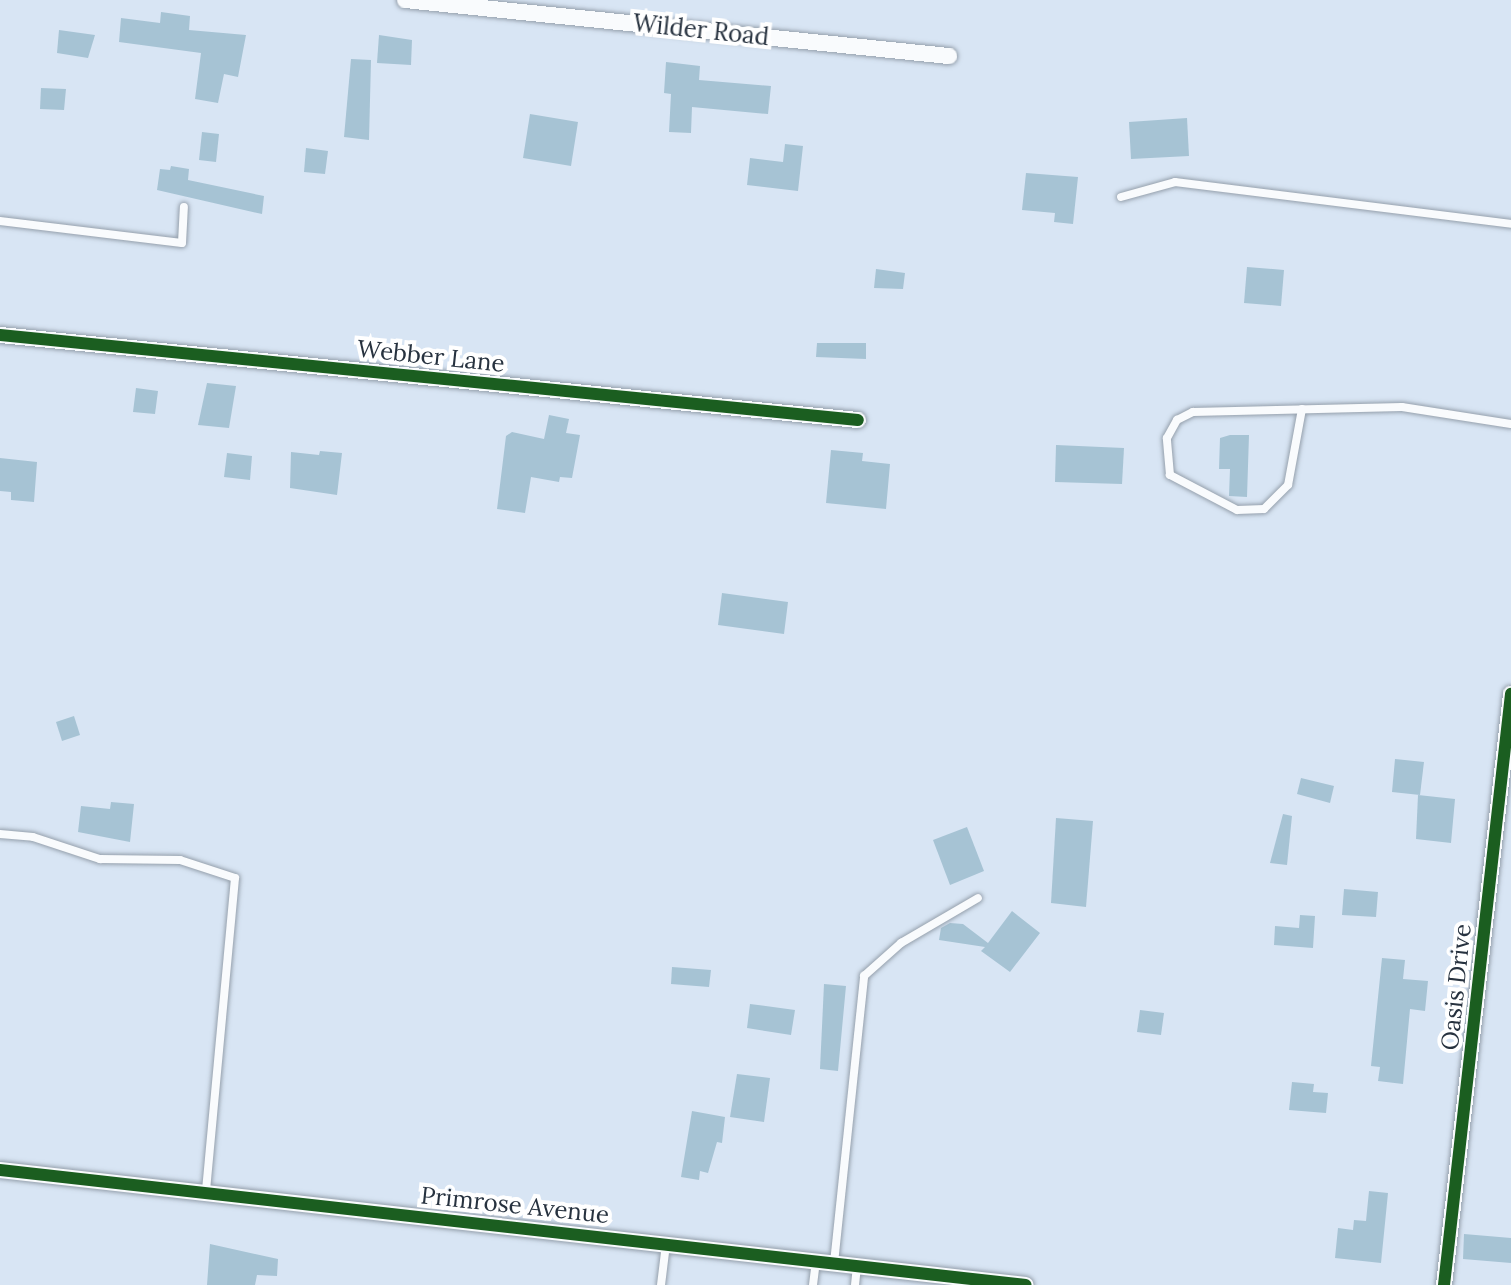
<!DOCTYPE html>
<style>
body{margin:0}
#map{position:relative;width:1511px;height:1285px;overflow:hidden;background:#d8e5f4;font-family:Lora,serif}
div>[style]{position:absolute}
.building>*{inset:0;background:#a6c3d4}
.roads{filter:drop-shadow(0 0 2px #95a0ac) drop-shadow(0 0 2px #95a0ac)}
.service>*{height:8px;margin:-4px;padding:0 4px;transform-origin:4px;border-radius:4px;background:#f9fbfd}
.minor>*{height:16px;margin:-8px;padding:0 8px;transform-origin:8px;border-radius:8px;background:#f9fbfd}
.cycleway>*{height:12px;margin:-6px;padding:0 6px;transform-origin:6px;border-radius:6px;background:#1b5e20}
span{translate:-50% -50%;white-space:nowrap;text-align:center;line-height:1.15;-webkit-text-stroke:8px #fff;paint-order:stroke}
.street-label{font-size:24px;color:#27323f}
</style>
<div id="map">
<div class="building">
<div style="clip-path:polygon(161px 12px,190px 16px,189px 30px,246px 35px,238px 77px,224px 74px,218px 103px,195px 99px,201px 53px,119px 42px,121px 18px,160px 23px)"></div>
<div style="clip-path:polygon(59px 30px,95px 35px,88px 58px,57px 53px)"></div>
<div style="clip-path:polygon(379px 35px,412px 40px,411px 65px,377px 63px)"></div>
<div style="clip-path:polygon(351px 59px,371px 60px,369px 140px,344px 137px)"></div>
<div style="clip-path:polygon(666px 62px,700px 66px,699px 80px,771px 86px,768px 114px,692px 107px,691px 133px,669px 132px,671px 94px,664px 93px)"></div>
<div style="clip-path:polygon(41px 88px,66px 89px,64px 110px,40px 109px)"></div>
<div style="clip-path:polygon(530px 114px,578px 122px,571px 166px,523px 158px)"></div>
<div style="clip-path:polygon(1187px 118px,1189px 156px,1131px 159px,1129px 122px)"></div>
<div style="clip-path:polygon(202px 132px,219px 134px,216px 162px,199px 160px)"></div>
<div style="clip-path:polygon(785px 144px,803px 146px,798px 191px,747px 185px,750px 158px,783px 162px)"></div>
<div style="clip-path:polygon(306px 148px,328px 151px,325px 174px,304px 172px)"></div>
<div style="clip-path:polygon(171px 166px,189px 169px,188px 180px,264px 196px,262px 214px,157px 190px,160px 169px,170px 170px)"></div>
<div style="clip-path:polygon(1026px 173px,1078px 177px,1073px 224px,1054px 222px,1055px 213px,1022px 210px)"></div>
<div style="clip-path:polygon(1247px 267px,1284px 270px,1281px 306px,1244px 303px)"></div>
<div style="clip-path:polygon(876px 269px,905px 273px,903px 289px,874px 288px)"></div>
<div style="clip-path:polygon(817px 343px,866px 343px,866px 359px,816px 357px)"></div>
<div style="clip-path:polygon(207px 383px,236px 386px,229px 428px,198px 425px)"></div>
<div style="clip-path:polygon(136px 388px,158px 391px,155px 414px,133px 412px)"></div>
<div style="clip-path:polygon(549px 415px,569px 419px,566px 433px,580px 435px,572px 478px,560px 477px,559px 482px,531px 477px,525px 513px,497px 509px,506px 436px,512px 432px,544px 439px)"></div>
<div style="clip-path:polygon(1230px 435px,1249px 435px,1247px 497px,1229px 496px,1230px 469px,1219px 469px,1220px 438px)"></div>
<div style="clip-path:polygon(1056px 445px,1124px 448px,1122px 484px,1055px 482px)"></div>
<div style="clip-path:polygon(831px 450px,863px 453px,862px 461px,890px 464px,886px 509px,826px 503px)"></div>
<div style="clip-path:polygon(320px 451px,342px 453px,337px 495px,290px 488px,291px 452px,319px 455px)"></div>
<div style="clip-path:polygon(227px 453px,252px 456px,250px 480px,224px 477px)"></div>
<div style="clip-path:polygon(0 458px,37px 462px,34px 502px,11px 500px,11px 492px,0 491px)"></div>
<div style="clip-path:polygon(722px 593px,788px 602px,784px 634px,718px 625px)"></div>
<div style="clip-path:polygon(74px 716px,80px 735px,62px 741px,56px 722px)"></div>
<div style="clip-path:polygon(1395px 759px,1424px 762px,1420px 795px,1392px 792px)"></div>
<div style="clip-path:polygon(1301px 778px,1334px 786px,1330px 803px,1297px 794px)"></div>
<div style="clip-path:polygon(1418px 795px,1455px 799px,1451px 843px,1416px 839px)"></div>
<div style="clip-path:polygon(111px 802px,134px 804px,130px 842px,78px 832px,81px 806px,110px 809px)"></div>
<div style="clip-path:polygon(1283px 814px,1292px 816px,1287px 865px,1270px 863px)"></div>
<div style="clip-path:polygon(1056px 818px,1093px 821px,1086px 907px,1051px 903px)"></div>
<div style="clip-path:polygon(967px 827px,984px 871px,950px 885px,933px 840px)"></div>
<div style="clip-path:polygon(1344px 889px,1378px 892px,1376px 917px,1342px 915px)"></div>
<div style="clip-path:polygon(1012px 911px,1040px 933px,1010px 972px,981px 951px,985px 947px,939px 940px,941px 928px,950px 923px,963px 924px,988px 943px)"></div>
<div style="clip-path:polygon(1300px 915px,1315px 916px,1313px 948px,1274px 945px,1275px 926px,1299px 928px)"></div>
<div style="clip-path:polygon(1382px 958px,1405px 960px,1403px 979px,1428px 981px,1425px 1011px,1410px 1009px,1403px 1084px,1378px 1081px,1380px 1067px,1371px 1066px)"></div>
<div style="clip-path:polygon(672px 967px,711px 970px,709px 987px,671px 984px)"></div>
<div style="clip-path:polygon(824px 984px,846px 986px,838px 1071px,820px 1069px)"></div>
<div style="clip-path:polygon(750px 1004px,795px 1010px,791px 1035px,747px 1028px)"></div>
<div style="clip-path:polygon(1140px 1010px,1164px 1013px,1161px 1035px,1137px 1032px)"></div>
<div style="clip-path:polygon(737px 1074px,770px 1078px,764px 1122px,730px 1117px)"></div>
<div style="clip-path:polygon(1292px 1082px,1314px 1084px,1313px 1092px,1328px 1093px,1326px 1113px,1289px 1110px)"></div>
<div style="clip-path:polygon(692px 1111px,725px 1117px,722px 1143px,717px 1142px,708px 1173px,700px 1171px,699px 1180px,681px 1177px)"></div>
<div style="clip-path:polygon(1369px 1191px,1388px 1193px,1381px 1263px,1335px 1258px,1338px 1228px,1353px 1230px,1354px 1220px,1366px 1221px)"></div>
<div style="clip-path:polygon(1464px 1234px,1511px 1238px,1511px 1263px,1463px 1259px)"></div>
<div style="clip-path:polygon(210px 1244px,278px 1259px,277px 1276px,257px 1275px,255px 1285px,207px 1285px)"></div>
</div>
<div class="roads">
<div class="service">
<div style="left:1121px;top:197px;width:56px;rotate:-15.5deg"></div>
<div style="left:1175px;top:182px;width:339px;rotate:7.1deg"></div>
<div style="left:0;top:221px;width:183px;rotate:6.9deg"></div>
<div style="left:182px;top:243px;width:36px;rotate:-87deg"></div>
<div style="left:1302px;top:409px;width:77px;rotate:100.4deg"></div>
<div style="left:1288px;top:485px;width:34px;rotate:135deg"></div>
<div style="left:1264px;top:509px;width:27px;rotate:178deg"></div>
<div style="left:1237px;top:510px;width:76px;rotate:-152.4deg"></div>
<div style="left:1170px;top:475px;width:37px;rotate:-95deg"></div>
<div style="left:1167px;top:438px;width:21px;rotate:-61deg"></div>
<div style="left:1177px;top:420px;width:18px;rotate:-27deg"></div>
<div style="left:1193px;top:412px;width:209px;rotate:-1.4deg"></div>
<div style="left:1402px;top:407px;width:110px;rotate:8.9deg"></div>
<div style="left:0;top:834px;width:33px;rotate:5deg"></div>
<div style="left:33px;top:837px;width:71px;rotate:18.2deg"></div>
<div style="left:100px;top:859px;width:80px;rotate:0.7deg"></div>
<div style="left:180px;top:860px;width:58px;rotate:18.1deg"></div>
<div style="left:235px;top:878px;width:316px;rotate:95.3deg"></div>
<div style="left:834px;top:1263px;width:289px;rotate:-84deg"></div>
<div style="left:864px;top:976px;width:50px;rotate:-41.7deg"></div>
<div style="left:901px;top:943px;width:89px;rotate:-30.3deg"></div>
<div style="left:661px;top:1285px;width:41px;rotate:-83deg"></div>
<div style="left:813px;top:1285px;width:23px;rotate:-83deg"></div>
<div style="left:855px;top:1285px;width:19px;rotate:-84deg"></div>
</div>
<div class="minor">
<div style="left:405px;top:0;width:547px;rotate:5.88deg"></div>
<div style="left:0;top:335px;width:862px;rotate:5.66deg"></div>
<div style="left:0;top:1170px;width:1032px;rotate:6.4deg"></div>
<div style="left:1444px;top:1285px;width:595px;rotate:-83.53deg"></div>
</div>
</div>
<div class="cycleway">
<div style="left:0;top:335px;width:862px;rotate:5.66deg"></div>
<div style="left:0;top:1170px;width:1032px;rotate:6.4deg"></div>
<div style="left:1444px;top:1285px;width:595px;rotate:-83.53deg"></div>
</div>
<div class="street-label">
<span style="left:701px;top:30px;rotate:6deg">Wilder Road</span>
<span style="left:431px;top:356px;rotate:6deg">Webber Lane</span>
<span style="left:1456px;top:987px;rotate:-84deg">Oasis Drive</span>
<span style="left:515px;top:1205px;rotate:6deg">Primrose Avenue</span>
</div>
</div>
